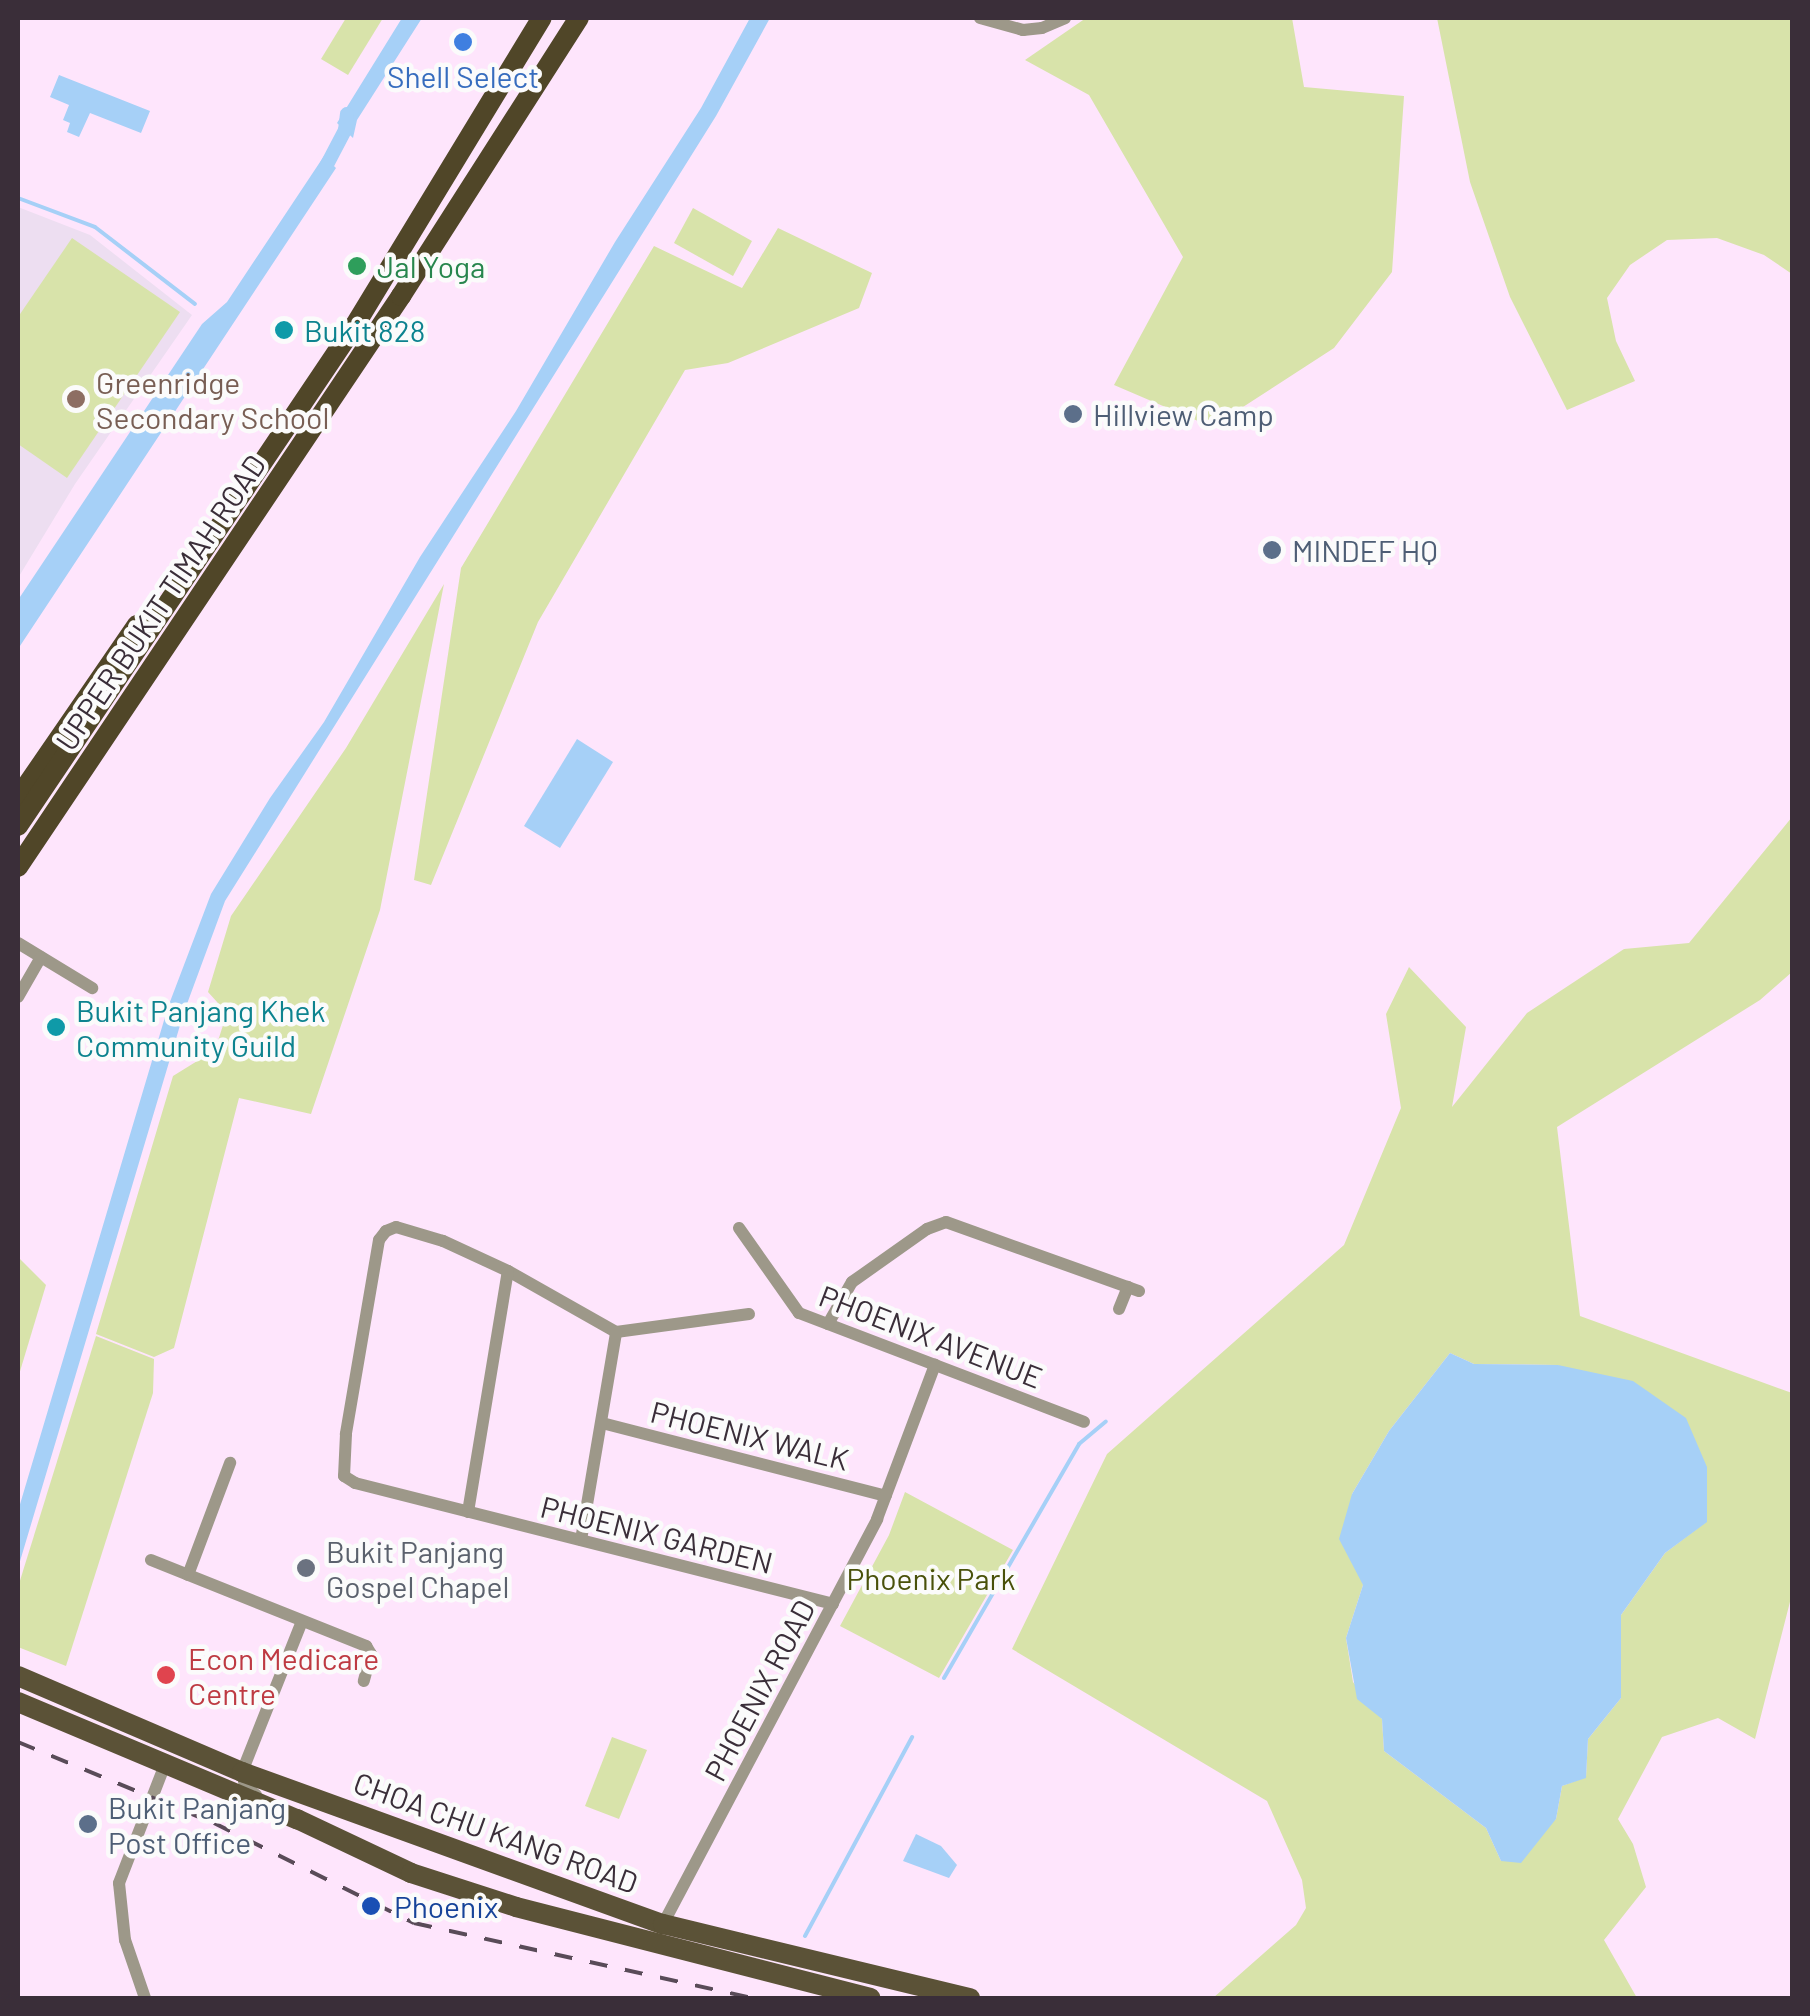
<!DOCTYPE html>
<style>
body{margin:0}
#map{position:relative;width:1810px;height:2016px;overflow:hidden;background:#fee5fc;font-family:Barlow,sans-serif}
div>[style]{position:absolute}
.education>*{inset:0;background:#eddef1}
.green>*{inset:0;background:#d8e3aa}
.water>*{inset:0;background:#a6d0f7}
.stream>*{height:4px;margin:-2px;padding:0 2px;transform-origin:2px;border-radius:2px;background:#a6d0f7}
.canal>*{height:14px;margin:-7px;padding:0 7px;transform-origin:7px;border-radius:7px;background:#a6d0f7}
.minor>*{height:12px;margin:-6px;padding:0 6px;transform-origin:6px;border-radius:6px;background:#9d9889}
.primary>*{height:20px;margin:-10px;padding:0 10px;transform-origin:10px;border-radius:10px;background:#5b5237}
.trunk>*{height:20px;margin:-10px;padding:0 10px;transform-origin:10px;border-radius:10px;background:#504628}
.rail>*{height:4px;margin-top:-2px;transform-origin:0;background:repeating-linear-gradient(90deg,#594b58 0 18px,transparent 0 36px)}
.dots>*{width:28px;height:28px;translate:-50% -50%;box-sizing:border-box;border:5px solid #fbfbfb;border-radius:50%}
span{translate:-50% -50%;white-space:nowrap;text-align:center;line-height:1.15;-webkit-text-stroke:9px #fbfbfb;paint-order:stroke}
.shop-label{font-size:30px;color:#366cbe}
.leisure-label{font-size:30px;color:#27864d}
.left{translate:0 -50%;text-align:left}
.culture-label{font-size:30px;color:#0d838f}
.education-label{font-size:30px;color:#785e54}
.service-label{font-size:30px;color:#4e5e75}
.street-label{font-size:30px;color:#3a2e39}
.worship-label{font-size:30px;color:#5b616d}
.park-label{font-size:30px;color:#49510a}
.health-label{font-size:30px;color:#be3a42}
.transit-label{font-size:30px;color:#164399}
.frame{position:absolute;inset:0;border:20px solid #3a2e39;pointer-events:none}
</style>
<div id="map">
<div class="education">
<div style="clip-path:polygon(18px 207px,90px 235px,192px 315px,75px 484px,18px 578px)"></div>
</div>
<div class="green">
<div style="clip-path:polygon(346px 18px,383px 18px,348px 75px,321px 59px)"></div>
<div style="clip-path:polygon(1086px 18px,1292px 18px,1304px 87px,1404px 96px,1392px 272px,1334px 348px,1212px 427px,1114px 385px,1183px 257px,1089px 95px,1025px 60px)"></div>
<div style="clip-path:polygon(1437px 18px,1792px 18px,1792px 274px,1764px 255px,1717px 238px,1667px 240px,1630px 265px,1607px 298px,1616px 341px,1635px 381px,1567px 410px,1510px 297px,1470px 182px)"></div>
<div style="clip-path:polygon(693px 208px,752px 241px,733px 276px,674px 243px)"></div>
<div style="clip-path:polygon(778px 228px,872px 273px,859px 308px,728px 363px,685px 370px,538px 622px,431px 885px,414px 880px,461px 568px,654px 246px,742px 288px)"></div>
<div style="clip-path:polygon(72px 238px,180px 312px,67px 478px,18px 444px,18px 317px)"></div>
<div style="clip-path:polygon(444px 584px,380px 910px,311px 1114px,239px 1098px,174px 1348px,154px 1357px,96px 1334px,173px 1076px,215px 1050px,227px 1013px,208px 992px,231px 916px,346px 748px)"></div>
<div style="clip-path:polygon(evenodd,1792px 817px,1792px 972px,1760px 1000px,1557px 1127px,1580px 1316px,1792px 1393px,1792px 1594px,1755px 1739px,1718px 1718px,1662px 1737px,1618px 1819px,1633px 1844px,1646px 1887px,1604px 1940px,1637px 1998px,1213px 1998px,1296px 1925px,1306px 1908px,1302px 1880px,1267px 1801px,1012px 1649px,1107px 1454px,1344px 1245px,1401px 1108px,1386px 1014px,1409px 967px,1466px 1027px,1452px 1107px,1527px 1013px,1624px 949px,1689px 943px,1792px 817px,1450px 1353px,1474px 1364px,1558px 1365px,1706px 1522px,1665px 1553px,1621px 1615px,1621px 1698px,1588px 1739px,1586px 1777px,1562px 1786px,1556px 1819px,1501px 1861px,1486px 1828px,1384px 1751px,1382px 1719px,1353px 1682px,1346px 1638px,1363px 1585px,1352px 1494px,1389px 1431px,1450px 1353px)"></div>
<div style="clip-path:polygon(18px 1257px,46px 1285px,18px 1378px)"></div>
<div style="clip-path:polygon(96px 1336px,154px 1359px,153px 1393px,66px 1666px,18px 1647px,18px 1587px)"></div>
<div style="clip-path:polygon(905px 1492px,1013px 1550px,939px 1678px,840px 1626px,889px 1535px)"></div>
<div style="clip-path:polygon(612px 1737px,647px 1750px,619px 1819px,585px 1806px)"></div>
</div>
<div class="water">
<div style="clip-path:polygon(402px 18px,422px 18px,357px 120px,353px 138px,337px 123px)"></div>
<div style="clip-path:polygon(750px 18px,770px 18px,716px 116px,225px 901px,184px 1012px,18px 1568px,18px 1511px,168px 1007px,211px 894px,270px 798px,324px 722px,420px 557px,516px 411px,615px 242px,701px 108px)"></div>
<div style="clip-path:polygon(59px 75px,150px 111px,141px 133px,90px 113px,79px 137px,67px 132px,70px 123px,63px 120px,69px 105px,50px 97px)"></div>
<div style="clip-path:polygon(324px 156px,336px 168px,18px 649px,18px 600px,202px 324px,227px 302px)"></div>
<div style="clip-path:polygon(577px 739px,613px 762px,560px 848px,524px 826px)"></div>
<div style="clip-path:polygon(1450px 1353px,1474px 1364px,1558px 1365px,1633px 1381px,1686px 1418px,1707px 1467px,1707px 1522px,1665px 1553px,1621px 1615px,1621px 1698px,1588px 1739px,1586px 1778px,1562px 1786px,1556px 1819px,1521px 1863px,1501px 1861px,1486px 1828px,1384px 1751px,1382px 1719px,1357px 1699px,1346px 1638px,1363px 1585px,1339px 1539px,1352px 1494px,1389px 1431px)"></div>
<div style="clip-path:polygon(916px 1834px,941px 1846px,957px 1865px,949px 1878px,903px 1861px)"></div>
</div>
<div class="stream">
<div style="left:18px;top:198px;width:82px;rotate:20.6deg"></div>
<div style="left:95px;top:227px;width:126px;rotate:37.6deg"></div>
<div style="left:944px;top:1678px;width:270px;rotate:-60deg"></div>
<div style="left:1079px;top:1444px;width:35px;rotate:-40deg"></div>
<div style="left:805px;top:1936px;width:226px;rotate:-61.7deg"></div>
</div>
<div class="canal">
<div style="left:321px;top:176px;width:52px;rotate:-62.4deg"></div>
<div style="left:345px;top:130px;width:16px;rotate:-83deg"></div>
</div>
<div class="minor">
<div style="left:980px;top:18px;width:45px;rotate:15.6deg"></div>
<div style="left:1023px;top:30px;width:19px;rotate:-6deg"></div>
<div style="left:1042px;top:28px;width:25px;rotate:-23deg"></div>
<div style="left:18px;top:943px;width:87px;rotate:31.3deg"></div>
<div style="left:18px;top:997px;width:46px;rotate:-60.1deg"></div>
<div style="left:739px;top:1228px;width:104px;rotate:54.8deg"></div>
<div style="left:799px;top:1313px;width:305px;rotate:20.9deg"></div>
<div style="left:1119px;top:1309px;width:24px;rotate:-68deg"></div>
<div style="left:749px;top:1314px;width:134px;rotate:172.3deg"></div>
<div style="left:616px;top:1332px;width:124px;rotate:-150.5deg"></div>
<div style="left:508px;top:1271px;width:72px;rotate:-155.2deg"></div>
<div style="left:443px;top:1241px;width:49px;rotate:-163.4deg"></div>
<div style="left:396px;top:1227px;width:11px;rotate:158deg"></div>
<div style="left:386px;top:1231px;width:11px;rotate:128deg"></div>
<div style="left:379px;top:1240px;width:197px;rotate:99.7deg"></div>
<div style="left:346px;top:1434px;width:42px;rotate:92.7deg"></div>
<div style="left:344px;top:1476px;width:13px;rotate:32deg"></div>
<div style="left:355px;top:1483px;width:493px;rotate:14.2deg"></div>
<div style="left:828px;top:1324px;width:48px;rotate:-60.3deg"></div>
<div style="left:852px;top:1282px;width:92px;rotate:-35.2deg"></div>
<div style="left:927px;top:1229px;width:20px;rotate:-20deg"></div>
<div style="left:946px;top:1222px;width:205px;rotate:19.7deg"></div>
<div style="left:602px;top:1423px;width:293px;rotate:14.4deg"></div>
<div style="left:468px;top:1512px;width:244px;rotate:-80.6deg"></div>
<div style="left:581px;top:1540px;width:211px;rotate:-80.4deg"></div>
<div style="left:151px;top:1560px;width:232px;rotate:21.8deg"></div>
<div style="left:366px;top:1646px;width:9px;rotate:58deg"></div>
<div style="left:371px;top:1654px;width:28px;rotate:105deg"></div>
<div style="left:188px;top:1575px;width:120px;rotate:-69.4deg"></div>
<div style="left:256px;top:1795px;width:14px;rotate:-141deg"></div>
<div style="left:245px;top:1786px;width:14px;rotate:-102deg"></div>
<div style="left:242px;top:1772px;width:162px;rotate:-68.3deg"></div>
<div style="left:663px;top:1924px;width:458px;rotate:-62.1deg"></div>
<div style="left:877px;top:1519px;width:165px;rotate:-69.4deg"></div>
<div style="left:145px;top:1998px;width:61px;rotate:-109deg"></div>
<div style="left:125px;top:1940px;width:57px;rotate:-96deg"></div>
<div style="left:119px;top:1883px;width:130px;rotate:-68.8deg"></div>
</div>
<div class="primary">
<div style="left:18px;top:1676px;width:244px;rotate:23.2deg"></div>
<div style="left:242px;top:1772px;width:448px;rotate:19.9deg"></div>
<div style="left:663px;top:1924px;width:316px;rotate:13.6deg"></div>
<div style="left:18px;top:1702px;width:303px;rotate:22.8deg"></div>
<div style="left:297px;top:1819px;width:126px;rotate:25.3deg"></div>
<div style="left:411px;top:1873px;width:110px;rotate:17.9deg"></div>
<div style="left:516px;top:1907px;width:366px;rotate:14.4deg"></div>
</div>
<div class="trunk">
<div style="left:18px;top:798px;width:210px;rotate:-55.5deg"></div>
<div style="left:18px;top:826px;width:604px;rotate:-56.07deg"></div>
<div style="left:355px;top:325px;width:359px;rotate:-58.7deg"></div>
<div style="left:18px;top:867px;width:688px;rotate:-56.15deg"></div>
<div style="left:401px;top:296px;width:330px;rotate:-57.4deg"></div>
</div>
<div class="rail">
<div style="left:18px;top:1742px;width:212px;rotate:22.5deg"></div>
<div style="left:214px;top:1823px;width:224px;rotate:26.6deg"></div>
<div style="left:414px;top:1923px;width:346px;rotate:12.5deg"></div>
</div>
<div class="dots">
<div style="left:463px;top:42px;background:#3f7fe0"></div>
<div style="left:357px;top:266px;background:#2e9e5b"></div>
<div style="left:284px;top:330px;background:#0f9aa8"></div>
<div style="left:76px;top:399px;background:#8d6e63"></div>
<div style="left:1073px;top:414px;background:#5c6f8a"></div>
<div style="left:1272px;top:550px;background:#5c6f8a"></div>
<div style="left:56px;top:1027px;background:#0f9aa8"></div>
<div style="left:306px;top:1568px;background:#6b7280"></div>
<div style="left:166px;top:1675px;background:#e0444e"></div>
<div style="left:88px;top:1824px;background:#5c6f8a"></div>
<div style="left:371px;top:1906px;background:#1a4fb4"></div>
</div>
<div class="shop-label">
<span style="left:463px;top:76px">Shell Select</span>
</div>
<div class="leisure-label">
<span class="left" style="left:377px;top:266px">Jal Yoga</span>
</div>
<div class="culture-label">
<span class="left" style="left:304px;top:330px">Bukit 828</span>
<span class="left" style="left:76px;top:1027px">Bukit Panjang Khek<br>Community Guild</span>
</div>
<div class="education-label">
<span class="left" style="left:96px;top:399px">Greenridge<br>Secondary School</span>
</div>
<div class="service-label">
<span class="left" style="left:1093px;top:414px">Hillview Camp</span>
<span class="left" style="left:1292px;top:550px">MINDEF HQ</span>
<span class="left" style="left:108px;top:1824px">Bukit Panjang<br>Post Office</span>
</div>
<div class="street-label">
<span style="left:160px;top:602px;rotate:-56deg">UPPER BUKIT TIMAH ROAD</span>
<span style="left:931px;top:1336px;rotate:21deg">PHOENIX AVENUE</span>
<span style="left:750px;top:1435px;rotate:14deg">PHOENIX WALK</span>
<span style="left:657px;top:1534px;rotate:14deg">PHOENIX GARDEN</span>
<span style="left:759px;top:1690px;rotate:-62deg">PHOENIX ROAD</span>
<span style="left:496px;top:1832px;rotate:20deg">CHOA CHU KANG ROAD</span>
</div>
<div class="worship-label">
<span class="left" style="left:326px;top:1568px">Bukit Panjang<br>Gospel Chapel</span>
</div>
<div class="park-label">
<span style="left:931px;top:1578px">Phoenix Park</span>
</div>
<div class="health-label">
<span class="left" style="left:188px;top:1675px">Econ Medicare<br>Centre</span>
</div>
<div class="transit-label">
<span class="left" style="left:394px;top:1906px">Phoenix</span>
</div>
<div class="frame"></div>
</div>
